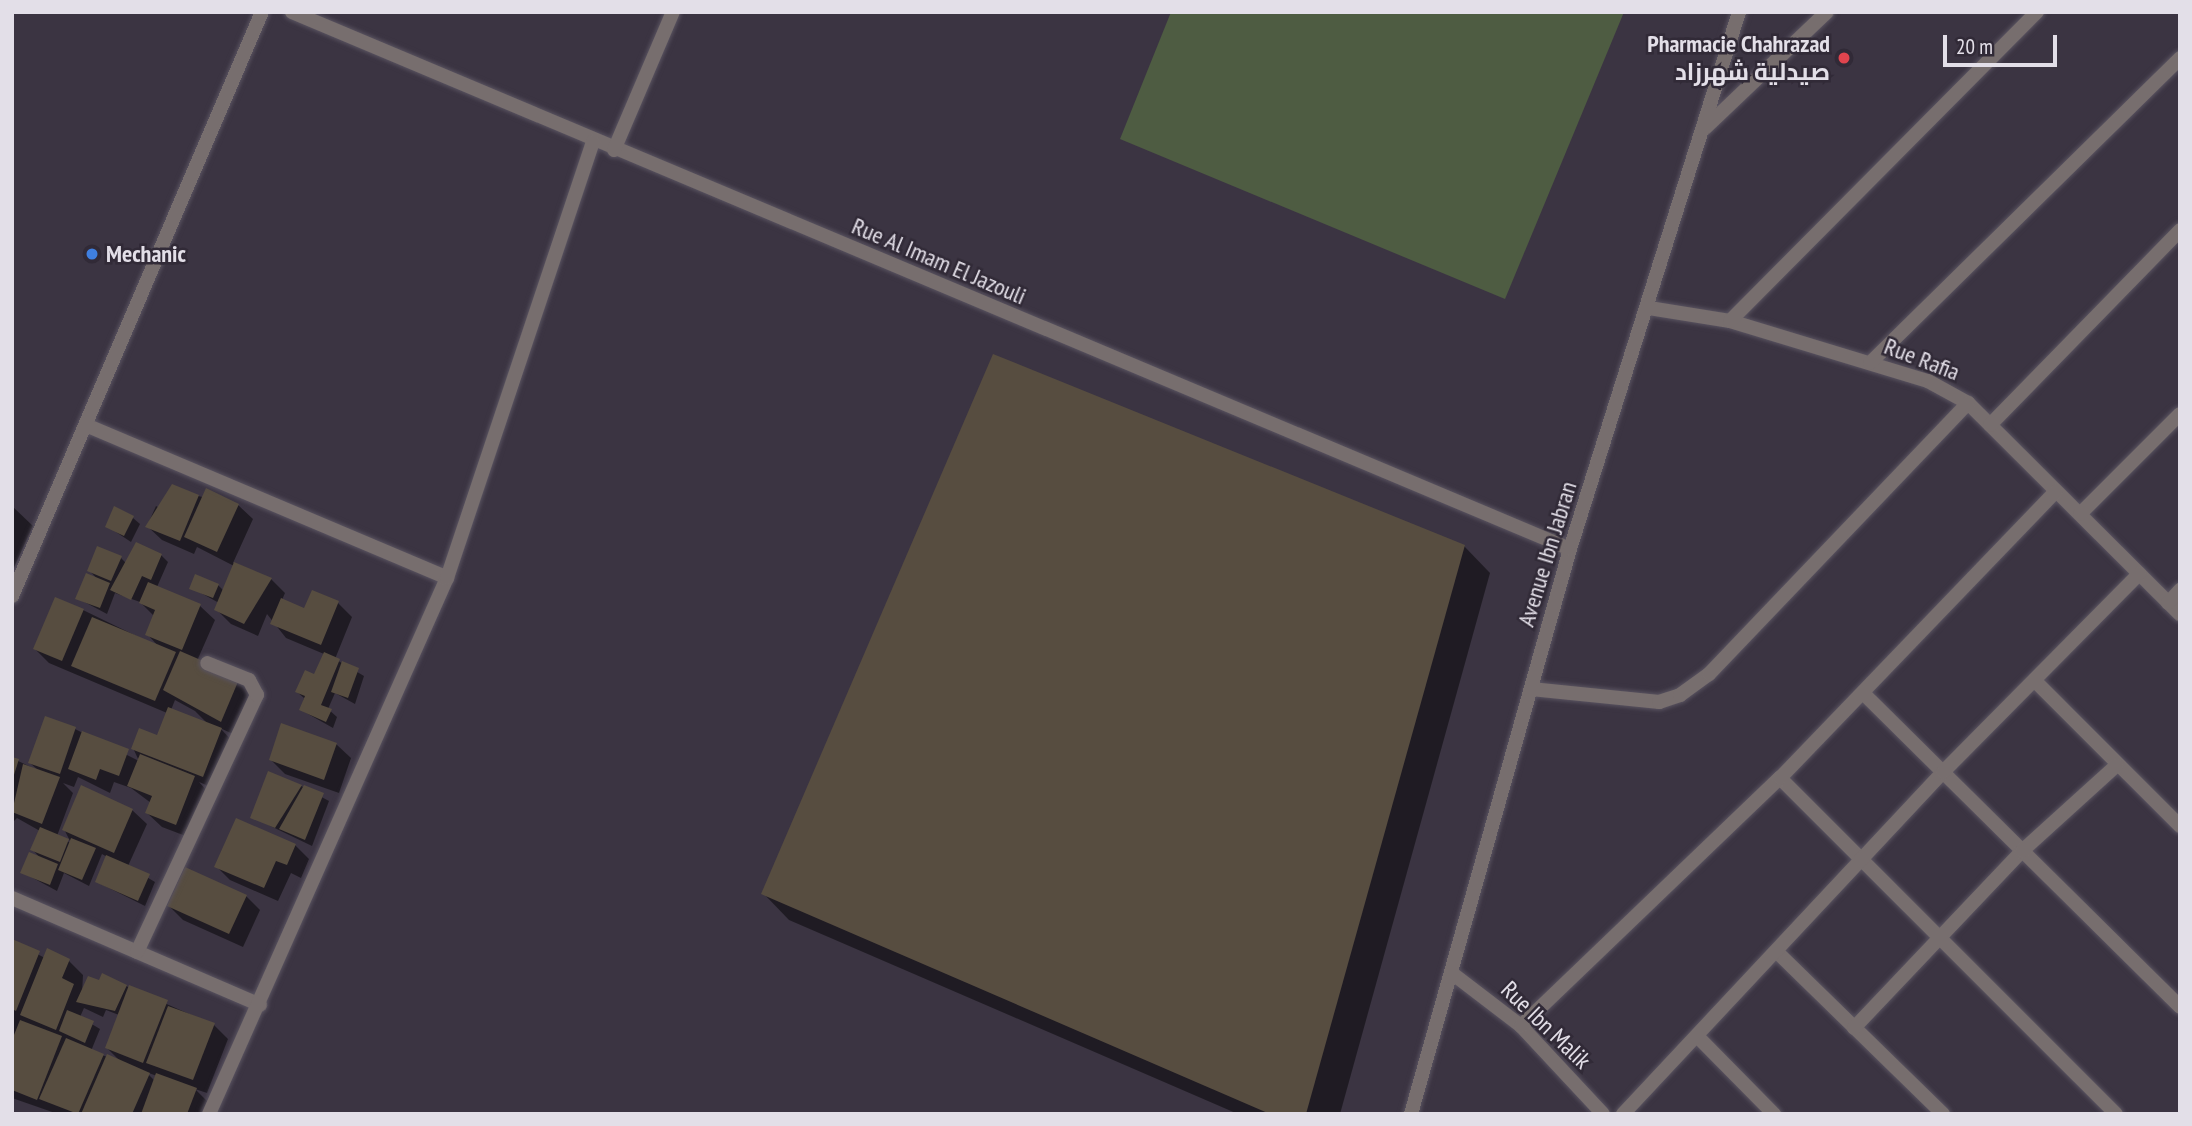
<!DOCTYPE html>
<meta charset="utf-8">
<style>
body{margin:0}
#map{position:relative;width:2192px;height:1126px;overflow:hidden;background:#3b3442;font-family:"PT Sans Narrow",Cairo,sans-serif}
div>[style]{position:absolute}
.green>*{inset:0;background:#4e5c42}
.shadow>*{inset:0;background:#0007}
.building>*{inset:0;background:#574d40}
.roads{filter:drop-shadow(0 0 2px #595360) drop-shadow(0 0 2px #595360)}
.minor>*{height:14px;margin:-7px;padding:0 7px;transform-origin:7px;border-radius:7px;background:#776e6e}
.tertiary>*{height:14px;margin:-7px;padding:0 7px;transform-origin:7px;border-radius:7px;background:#776e6e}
.dots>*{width:19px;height:19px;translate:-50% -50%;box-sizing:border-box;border:4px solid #312a37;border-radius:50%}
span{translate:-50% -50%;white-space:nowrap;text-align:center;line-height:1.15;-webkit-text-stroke:5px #312a37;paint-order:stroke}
.poi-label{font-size:24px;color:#e3dfe8;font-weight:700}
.right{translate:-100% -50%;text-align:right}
.left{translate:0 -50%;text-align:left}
.street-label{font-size:24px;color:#e3dfe8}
.frame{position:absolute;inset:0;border:14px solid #e3dfe8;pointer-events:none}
.scale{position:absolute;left:1943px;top:35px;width:114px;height:32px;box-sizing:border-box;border:4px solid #e3dfe8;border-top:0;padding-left:9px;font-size:21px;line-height:24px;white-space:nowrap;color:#e3dfe8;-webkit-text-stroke:5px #312a37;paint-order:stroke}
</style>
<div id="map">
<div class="green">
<div style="clip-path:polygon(1171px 12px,1624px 12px,1505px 299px,1120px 139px)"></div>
</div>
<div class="shadow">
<div style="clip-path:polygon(198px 496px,238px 505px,253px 519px,233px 563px,271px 579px,285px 593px,282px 600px,305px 610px,338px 603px,352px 617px,335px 659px,364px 676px,355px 704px,335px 693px,328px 709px,337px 717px,333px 728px,301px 710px,304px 698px,297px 692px,315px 676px,324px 654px,286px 638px,267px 614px,258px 636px,231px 624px,217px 610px,219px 603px,192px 588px,218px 585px,224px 591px,234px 566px,197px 547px,194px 554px,162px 540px,147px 526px,156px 506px,163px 510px)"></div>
<div style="clip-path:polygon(12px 506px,33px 526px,12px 572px)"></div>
<div style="clip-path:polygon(133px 518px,140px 524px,131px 542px,107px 526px)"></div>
<div style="clip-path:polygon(1464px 546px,1490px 573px,1340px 1114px,1238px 1114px,789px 920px,763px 893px)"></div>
<div style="clip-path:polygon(evenodd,161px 555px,168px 562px,157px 587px,200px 606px,215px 620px,197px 661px,239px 679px,253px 693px,235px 735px,220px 728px,235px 744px,218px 790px,199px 782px,208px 792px,191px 838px,162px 827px,147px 813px,151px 803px,131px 788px,114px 782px,110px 793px,78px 777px,74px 787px,63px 783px,73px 793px,57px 836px,71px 843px,64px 829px,132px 810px,147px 824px,128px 866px,155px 882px,145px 906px,97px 882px,107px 857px,102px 854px,89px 886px,64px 873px,57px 891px,22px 872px,41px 859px,32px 849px,40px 831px,17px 818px,12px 823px,12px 758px,39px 771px,30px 763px,75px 729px,139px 761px,133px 748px,158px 737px,167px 713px,49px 663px,35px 649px,83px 610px,159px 647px,147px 634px,154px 616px,140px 602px,115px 593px,107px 614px,77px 598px,99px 581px,89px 570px,121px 558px,126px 563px,161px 555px,175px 700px,195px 711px,209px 725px,171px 710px,175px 700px)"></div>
<div style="clip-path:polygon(336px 744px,351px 758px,339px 793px,285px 774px,271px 760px)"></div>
<div style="clip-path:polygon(301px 786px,329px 801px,312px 846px,252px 817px)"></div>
<div style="clip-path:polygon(295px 845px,309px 859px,301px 878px,291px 873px,278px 901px,230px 880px,216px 866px)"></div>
<div style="clip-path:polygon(246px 896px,260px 910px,243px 947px,183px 920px,169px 906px)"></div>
<div style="clip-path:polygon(evenodd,12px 941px,45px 958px,69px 961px,83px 975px,82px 994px,126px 986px,214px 1025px,228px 1039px,207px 1093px,195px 1089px,210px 1104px,206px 1114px,58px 1114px,12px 1098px,12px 941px,84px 1008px,103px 1017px,106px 1010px,119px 1015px,107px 1048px,121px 1062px,91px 1051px,100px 1029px,80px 1017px,84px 1008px,12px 941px,146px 1072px,157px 1076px,155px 1081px,146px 1072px)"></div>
</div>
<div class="building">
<div style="clip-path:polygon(993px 354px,1465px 545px,1306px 1114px,1270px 1114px,761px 894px)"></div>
<div style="clip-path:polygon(172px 484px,199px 495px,180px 541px,145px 527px)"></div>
<div style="clip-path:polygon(206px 488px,239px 504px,217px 552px,184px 537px)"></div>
<div style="clip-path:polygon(114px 506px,134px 516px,124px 536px,105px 527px)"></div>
<div style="clip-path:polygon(136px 542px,162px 554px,151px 580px,142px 576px,131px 600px,110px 590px)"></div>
<div style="clip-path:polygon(97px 546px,122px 556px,111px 581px,87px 571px)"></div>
<div style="clip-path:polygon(234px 562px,272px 578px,244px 624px,214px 610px)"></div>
<div style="clip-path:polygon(86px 573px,110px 583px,100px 608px,75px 599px)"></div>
<div style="clip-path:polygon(195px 574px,219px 584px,213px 598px,189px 589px)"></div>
<div style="clip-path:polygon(148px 582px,201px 604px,182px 650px,145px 635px,155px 610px,139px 603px)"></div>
<div style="clip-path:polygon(312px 590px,339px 601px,321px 645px,270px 624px,281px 598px,304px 608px)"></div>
<div style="clip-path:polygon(55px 597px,84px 609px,62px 661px,33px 649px)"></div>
<div style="clip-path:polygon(92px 617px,176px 652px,155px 701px,71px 666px)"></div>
<div style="clip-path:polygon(180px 651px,240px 677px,221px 722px,163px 690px)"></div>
<div style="clip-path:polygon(324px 652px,340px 659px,321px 705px,332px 709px,326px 722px,299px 710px,305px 696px,295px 692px,305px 670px,314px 674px)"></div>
<div style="clip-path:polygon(342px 661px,359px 668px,348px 698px,331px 692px)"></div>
<div style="clip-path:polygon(168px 707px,222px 728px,203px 777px,131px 749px,139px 728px,157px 735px)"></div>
<div style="clip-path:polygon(45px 716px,76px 727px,60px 774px,28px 763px)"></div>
<div style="clip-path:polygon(281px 723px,337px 743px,324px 780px,269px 760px)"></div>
<div style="clip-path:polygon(82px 731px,129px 749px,119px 776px,100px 769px,96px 780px,68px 769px)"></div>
<div style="clip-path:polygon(140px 754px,195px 776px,176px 825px,145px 813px,152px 796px,127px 786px)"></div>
<div style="clip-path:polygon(12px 757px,19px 759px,13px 778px,12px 778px)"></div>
<div style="clip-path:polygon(23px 764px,60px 777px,42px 824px,12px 812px)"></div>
<div style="clip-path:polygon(268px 771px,302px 785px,275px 828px,250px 818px)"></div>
<div style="clip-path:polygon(81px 785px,133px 809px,114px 853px,62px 830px)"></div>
<div style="clip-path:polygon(304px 785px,324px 793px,305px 840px,279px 829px)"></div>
<div style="clip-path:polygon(236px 818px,296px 844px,287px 865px,276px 861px,264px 888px,214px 867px)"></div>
<div style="clip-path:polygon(40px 827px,69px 839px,60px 862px,30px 850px)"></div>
<div style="clip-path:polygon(71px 838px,96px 848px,82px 880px,58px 870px)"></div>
<div style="clip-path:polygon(29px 852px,58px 864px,50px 885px,20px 873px)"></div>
<div style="clip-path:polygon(106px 855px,150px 874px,138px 901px,95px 882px)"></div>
<div style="clip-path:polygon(185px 867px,247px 895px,229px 934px,167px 906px)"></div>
<div style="clip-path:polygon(12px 939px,40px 951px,16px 1011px,12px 1009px)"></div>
<div style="clip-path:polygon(47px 948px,70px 959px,62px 978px,74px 984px,56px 1030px,20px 1015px)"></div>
<div style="clip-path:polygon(102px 973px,127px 985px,115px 1011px,76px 1002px,88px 976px,99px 980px)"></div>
<div style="clip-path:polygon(129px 985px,168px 1000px,143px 1063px,105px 1048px)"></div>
<div style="clip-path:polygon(168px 1006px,215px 1023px,193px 1080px,146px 1063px)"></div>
<div style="clip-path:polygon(67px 1010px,94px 1021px,85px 1043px,59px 1031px)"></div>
<div style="clip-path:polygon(20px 1020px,62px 1036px,37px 1100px,12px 1090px,12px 1040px)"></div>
<div style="clip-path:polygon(66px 1038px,104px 1054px,78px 1114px,39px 1099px)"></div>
<div style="clip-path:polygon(107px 1054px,150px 1073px,132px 1114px,81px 1114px)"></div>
<div style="clip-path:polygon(156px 1073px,197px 1088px,187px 1114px,141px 1114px)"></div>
</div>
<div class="roads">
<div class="minor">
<div style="left:292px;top:12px;width:1386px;rotate:22.79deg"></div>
<div style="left:1705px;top:128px;width:168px;rotate:-43.6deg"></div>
<div style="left:614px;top:150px;width:150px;rotate:-66.9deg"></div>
<div style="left:1649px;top:308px;width:82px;rotate:9.1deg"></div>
<div style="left:1730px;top:321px;width:207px;rotate:16.9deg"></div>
<div style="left:1928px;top:381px;width:46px;rotate:28.8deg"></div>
<div style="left:1968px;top:403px;width:299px;rotate:44.9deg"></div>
<div style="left:1730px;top:321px;width:436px;rotate:-45.2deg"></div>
<div style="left:1870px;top:363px;width:435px;rotate:-44.5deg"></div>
<div style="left:1990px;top:425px;width:272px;rotate:-45.7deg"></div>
<div style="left:88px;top:426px;width:390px;rotate:22.9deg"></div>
<div style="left:2080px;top:514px;width:141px;rotate:-45deg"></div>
<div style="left:12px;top:596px;width:635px;rotate:-66.83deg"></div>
<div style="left:2168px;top:603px;width:18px;rotate:-47deg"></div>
<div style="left:2035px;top:681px;width:205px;rotate:45deg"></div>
<div style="left:1531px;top:689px;width:129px;rotate:5.8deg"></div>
<div style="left:1659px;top:702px;width:22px;rotate:-18deg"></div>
<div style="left:1680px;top:695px;width:36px;rotate:-36deg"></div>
<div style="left:1709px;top:674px;width:375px;rotate:-46.3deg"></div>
<div style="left:1863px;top:693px;width:446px;rotate:44.7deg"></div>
<div style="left:1780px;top:778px;width:475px;rotate:45deg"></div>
<div style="left:12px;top:898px;width:270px;rotate:23.3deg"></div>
<div style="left:137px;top:952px;width:284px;rotate:-65deg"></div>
<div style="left:257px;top:695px;width:17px;rotate:-118deg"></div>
<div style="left:249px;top:680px;width:45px;rotate:-158deg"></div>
<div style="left:1777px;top:952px;width:232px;rotate:44.3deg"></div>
<div style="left:1453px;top:974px;width:86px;rotate:37.4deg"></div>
<div style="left:1521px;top:1026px;width:120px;rotate:47deg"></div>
<div style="left:1521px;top:1026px;width:359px;rotate:-43.8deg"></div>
<div style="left:1780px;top:778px;width:398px;rotate:-46.1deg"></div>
<div style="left:1854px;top:1028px;width:244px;rotate:-46.5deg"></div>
<div style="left:2022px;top:851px;width:128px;rotate:-42.2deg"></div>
<div style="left:1697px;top:1036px;width:110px;rotate:45.4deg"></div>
<div style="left:209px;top:1114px;width:586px;rotate:-66.06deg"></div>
<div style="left:447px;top:578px;width:460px;rotate:-71.5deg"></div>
<div style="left:1623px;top:1114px;width:468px;rotate:-46.9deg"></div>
<div style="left:1943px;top:772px;width:279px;rotate:-45.3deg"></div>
</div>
<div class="tertiary">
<div style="left:1411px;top:1114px;width:587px;rotate:-74.28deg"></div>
<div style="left:1570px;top:549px;width:563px;rotate:-72.53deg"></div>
</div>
</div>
<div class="dots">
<div style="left:1844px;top:58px;background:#e0444e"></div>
<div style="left:92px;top:254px;background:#3f7fe0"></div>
</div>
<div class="poi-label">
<span class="right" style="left:1830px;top:58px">Pharmacie Chahrazad<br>صيدلية شهرزاد</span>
<span class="left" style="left:106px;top:254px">Mechanic</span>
</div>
<div class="street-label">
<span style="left:939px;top:261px;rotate:23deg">Rue Al Imam El Jazouli</span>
<span style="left:1922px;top:359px;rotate:21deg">Rue Rafia</span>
<span style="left:1547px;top:554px;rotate:-73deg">Avenue Ibn Jabran</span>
<span style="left:1546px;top:1025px;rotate:44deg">Rue Ibn Malik</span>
</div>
<div class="frame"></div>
<div class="scale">20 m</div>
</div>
